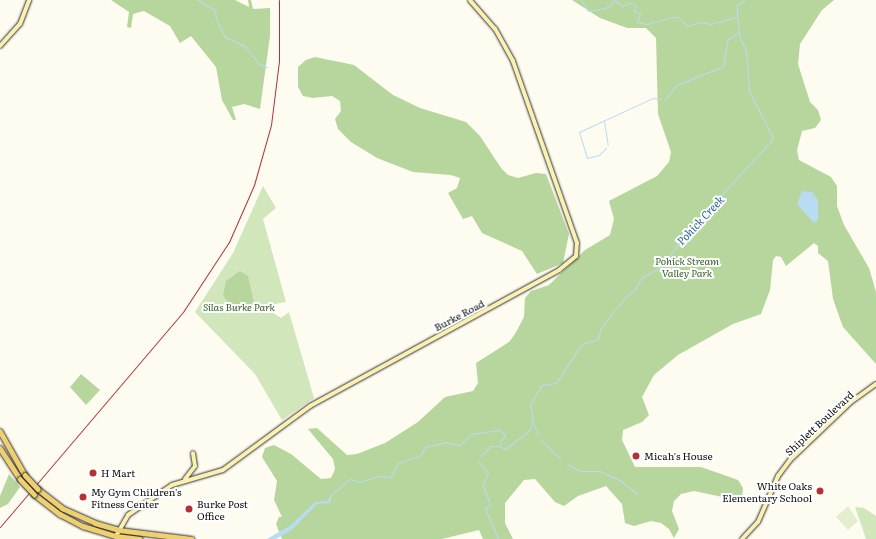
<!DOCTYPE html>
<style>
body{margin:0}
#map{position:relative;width:876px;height:539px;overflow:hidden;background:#fefbf1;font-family:Literata,serif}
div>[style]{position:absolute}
.green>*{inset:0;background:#d2e6bc}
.forest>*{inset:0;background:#b6d69d}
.pitch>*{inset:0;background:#e3eece}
.water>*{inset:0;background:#b9dcf2}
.stream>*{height:1px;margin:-0.5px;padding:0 0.5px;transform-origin:0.5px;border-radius:0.5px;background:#b9dcf2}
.roads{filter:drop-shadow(0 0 1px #303030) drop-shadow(0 0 1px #303030)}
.secondary>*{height:4px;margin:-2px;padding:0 2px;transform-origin:2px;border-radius:2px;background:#f9f1b1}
.primary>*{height:4.5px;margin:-2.25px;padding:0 2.25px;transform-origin:2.25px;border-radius:2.25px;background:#eed070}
.rail>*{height:1px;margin:-0.5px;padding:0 0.5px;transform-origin:0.5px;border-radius:0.5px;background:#b53036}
.bridges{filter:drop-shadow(0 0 1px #1f1f1f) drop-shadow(0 0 1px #1f1f1f)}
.primary-bridge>*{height:4.5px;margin:-2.25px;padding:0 2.25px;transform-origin:2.25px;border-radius:2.25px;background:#eed070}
.dots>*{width:11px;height:11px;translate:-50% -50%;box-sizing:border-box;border:2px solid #fff;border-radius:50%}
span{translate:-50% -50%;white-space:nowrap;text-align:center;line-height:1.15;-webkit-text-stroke:4px #fff;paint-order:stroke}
.park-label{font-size:10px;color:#306223;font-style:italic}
.street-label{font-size:10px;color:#0e0e0e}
.poi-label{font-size:10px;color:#0e0e0e}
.left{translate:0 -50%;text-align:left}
.right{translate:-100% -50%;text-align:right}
.water-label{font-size:11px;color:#206398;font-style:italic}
</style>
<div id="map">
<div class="green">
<div style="clip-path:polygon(263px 186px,276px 208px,263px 219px,286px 302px,275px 304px,272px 312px,281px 318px,289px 312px,314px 398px,282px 420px,255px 374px,195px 312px,233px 253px)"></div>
<div style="clip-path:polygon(855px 507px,864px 508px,876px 516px,876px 539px,866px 539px)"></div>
</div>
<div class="forest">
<div style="clip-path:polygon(111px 0,235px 0,249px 7px,248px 0,251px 0,253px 9px,270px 8px,270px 36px,260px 109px,244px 104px,232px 107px,236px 120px,233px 120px,222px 100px,216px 67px,191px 36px,180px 43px,170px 26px,144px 11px,133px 14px,131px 28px,127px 27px,129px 12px)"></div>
<div style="clip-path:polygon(572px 0,834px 0,822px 10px,800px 44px,798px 64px,810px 102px,818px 110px,821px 120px,815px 128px,802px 131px,797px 150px,799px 160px,831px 177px,837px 186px,837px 206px,844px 225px,869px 268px,876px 292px,876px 364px,843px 327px,833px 299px,828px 261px,818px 253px,818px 246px,814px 243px,786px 266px,781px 257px,776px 256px,773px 260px,770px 290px,761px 314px,733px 324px,678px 355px,654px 375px,642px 397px,649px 415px,642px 422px,623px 430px,622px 440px,635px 467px,701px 467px,738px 480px,743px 488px,742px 498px,732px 499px,694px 491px,681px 494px,674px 501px,672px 511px,679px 529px,674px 538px,669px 529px,661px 523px,651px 521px,634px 526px,625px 523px,622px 504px,606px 486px,578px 496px,564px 506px,555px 502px,535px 479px,524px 480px,505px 503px,505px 523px,513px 539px,483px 539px,479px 530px,442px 539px,282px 539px,276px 524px,279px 517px,282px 517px,274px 500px,277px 481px,262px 457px,265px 448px,274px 445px,291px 454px,321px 479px,331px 478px,335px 469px,333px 459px,308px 429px,317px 428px,347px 455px,357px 454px,385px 443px,418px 422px,445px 397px,473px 391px,478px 383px,476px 363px,509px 342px,515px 334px,524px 317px,525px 298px,531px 291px,549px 285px,585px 250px,610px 235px,614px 219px,609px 201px,657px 176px,669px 162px,671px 152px,658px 114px,656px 38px,646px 28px,627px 28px,600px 18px)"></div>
<div style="clip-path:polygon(315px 57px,354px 65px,393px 95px,420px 108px,466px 122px,480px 136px,501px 168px,508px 175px,518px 178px,536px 173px,546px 174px,569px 234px,563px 263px,537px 274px,522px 251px,482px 233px,472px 216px,463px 219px,448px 193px,457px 188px,460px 178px,451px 175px,413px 172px,377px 158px,351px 142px,338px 129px,335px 119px,341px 111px,340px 101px,332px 96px,313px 98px,303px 96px,298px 87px,298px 67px,306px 60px)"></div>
<div style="clip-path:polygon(240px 271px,248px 276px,255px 307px,230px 304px,223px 296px,226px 281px)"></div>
<div style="clip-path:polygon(81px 374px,100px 390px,86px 405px,70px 387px)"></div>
<div style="clip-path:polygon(9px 474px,20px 487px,8px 504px,0 508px,0 496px)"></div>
</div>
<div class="pitch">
<div style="clip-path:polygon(848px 506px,858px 521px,848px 530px,836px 517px)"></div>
</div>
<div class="water">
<div style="clip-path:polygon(802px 191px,812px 192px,818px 200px,818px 220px,814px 223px,797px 204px)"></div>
<div style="clip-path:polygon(332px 493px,330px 503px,317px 504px,293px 529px,276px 539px,267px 539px,291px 525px,315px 502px,328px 501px)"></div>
</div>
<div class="stream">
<div style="left:198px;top:0;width:20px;rotate:30deg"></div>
<div style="left:215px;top:10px;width:9px;rotate:84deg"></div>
<div style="left:216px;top:19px;width:20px;rotate:63deg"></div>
<div style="left:225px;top:37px;width:22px;rotate:24deg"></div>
<div style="left:245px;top:46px;width:23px;rotate:52deg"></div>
<div style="left:259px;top:64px;width:9px;rotate:21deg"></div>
<div style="left:581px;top:0;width:13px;rotate:58deg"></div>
<div style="left:588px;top:11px;width:21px;rotate:-11deg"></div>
<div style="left:609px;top:7px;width:8px;rotate:-60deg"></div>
<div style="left:614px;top:0;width:10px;rotate:37deg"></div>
<div style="left:622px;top:6px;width:8px;rotate:-23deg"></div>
<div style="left:629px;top:3px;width:6px;rotate:18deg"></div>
<div style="left:635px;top:5px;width:6px;rotate:99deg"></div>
<div style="left:634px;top:11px;width:7px;rotate:27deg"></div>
<div style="left:640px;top:14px;width:9px;rotate:111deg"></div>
<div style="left:637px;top:22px;width:10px;rotate:11deg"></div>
<div style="left:647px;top:24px;width:25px;rotate:-16deg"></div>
<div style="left:671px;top:17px;width:7px"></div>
<div style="left:678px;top:17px;width:13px;rotate:45deg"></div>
<div style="left:687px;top:26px;width:14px;rotate:-17deg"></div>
<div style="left:700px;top:22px;width:11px;rotate:10deg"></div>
<div style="left:711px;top:24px;width:26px;rotate:-16deg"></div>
<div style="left:664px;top:100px;width:20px;rotate:-49deg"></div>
<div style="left:677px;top:85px;width:50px;rotate:-22.4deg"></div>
<div style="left:723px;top:66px;width:27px;rotate:-80deg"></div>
<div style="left:728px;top:39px;width:13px;rotate:-32deg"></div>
<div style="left:604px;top:121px;width:24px;rotate:81deg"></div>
<div style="left:606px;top:148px;width:10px;rotate:135deg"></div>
<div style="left:599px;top:155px;width:12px;rotate:166deg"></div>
<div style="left:587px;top:158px;width:27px;rotate:-107deg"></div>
<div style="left:579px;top:132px;width:81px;rotate:-24.7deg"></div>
<div style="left:653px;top:98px;width:8px;rotate:7deg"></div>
<div style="left:533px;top:424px;width:11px;rotate:63deg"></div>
<div style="left:540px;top:440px;width:27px;rotate:42deg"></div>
<div style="left:480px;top:456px;width:15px;rotate:-42deg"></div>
<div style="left:491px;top:446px;width:7px"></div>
<div style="left:477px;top:460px;width:16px;rotate:47deg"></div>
<div style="left:488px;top:472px;width:14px;rotate:111deg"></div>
<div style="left:483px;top:485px;width:20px;rotate:70deg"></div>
<div style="left:490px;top:504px;width:6px;rotate:141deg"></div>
<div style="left:485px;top:508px;width:34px;rotate:67deg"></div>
<div style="left:567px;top:464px;width:15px;rotate:28deg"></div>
<div style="left:580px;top:471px;width:20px"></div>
<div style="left:600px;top:471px;width:23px;rotate:25deg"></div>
<div style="left:621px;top:481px;width:21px;rotate:39deg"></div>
<div style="left:332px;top:494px;width:23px;rotate:-40deg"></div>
<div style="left:350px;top:479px;width:9px;rotate:18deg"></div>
<div style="left:359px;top:482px;width:21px;rotate:-17deg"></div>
<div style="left:379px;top:476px;width:12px;rotate:5deg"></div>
<div style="left:391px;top:477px;width:16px;rotate:-63deg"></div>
<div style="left:398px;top:463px;width:23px;rotate:-18deg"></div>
<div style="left:420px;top:456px;width:10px;rotate:-61deg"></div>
<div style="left:425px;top:447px;width:22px;rotate:-13deg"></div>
<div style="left:446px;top:442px;width:14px;rotate:12deg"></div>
<div style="left:460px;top:445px;width:16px;rotate:-45deg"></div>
<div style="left:471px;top:434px;width:28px;rotate:-8deg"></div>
<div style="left:499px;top:430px;width:7px;rotate:34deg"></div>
<div style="left:505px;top:434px;width:13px;rotate:117deg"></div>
<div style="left:499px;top:446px;width:7px;rotate:27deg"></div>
<div style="left:505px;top:449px;width:30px;rotate:-37deg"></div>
<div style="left:529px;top:431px;width:13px;rotate:-72deg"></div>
<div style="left:533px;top:419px;width:15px;rotate:-101deg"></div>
<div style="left:530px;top:404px;width:22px;rotate:-58deg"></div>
<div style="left:542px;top:385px;width:14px;rotate:-8deg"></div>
<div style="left:556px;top:383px;width:38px;rotate:-57deg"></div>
<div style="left:577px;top:351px;width:11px;rotate:-49deg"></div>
<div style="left:584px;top:343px;width:15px;rotate:-16deg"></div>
<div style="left:598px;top:339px;width:11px;rotate:-75deg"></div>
<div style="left:601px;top:328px;width:39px;rotate:-52deg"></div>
<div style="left:625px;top:297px;width:12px;rotate:-35deg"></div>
<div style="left:635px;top:290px;width:13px;rotate:-63deg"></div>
<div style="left:641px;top:278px;width:23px;rotate:-29deg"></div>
<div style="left:661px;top:267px;width:44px;rotate:-53.4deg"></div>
<div style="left:687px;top:232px;width:124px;rotate:-47.3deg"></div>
<div style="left:771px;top:141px;width:5px;rotate:-79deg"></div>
<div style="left:772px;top:136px;width:51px;rotate:-117.1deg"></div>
<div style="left:749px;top:91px;width:40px;rotate:-94.3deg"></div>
<div style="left:746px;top:51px;width:14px;rotate:-115deg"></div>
<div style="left:740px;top:38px;width:21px;rotate:-98deg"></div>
<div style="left:737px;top:17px;width:12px;rotate:-90deg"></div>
<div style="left:737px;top:5px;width:9px;rotate:-32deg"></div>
</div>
<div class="roads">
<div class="secondary">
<div style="left:0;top:46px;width:30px;rotate:-48deg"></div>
<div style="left:20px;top:24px;width:26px;rotate:-69deg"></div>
<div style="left:185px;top:479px;width:16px;rotate:-52deg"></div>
<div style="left:195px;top:466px;width:13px;rotate:-99deg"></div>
<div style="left:116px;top:536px;width:24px;rotate:-60deg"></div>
<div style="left:128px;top:515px;width:53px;rotate:-34.3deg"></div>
<div style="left:172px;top:485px;width:53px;rotate:-16.4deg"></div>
<div style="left:223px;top:470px;width:108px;rotate:-36.3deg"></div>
<div style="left:310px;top:406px;width:284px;rotate:-28.6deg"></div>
<div style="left:559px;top:270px;width:22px;rotate:-39deg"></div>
<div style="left:576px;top:256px;width:13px;rotate:-86deg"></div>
<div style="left:577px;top:243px;width:193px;rotate:-109.4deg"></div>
<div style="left:513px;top:61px;width:37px;rotate:-119deg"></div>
<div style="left:495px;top:29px;width:38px;rotate:-131deg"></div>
<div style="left:742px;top:539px;width:23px;rotate:-47deg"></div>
<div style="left:758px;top:522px;width:50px;rotate:-66.5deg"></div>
<div style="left:778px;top:476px;width:20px;rotate:-53deg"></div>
<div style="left:790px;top:460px;width:84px;rotate:-43.6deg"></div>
<div style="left:851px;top:402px;width:31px;rotate:-36deg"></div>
</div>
<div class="primary">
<div style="left:0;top:431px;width:51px;rotate:60.4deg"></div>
<div style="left:0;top:448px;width:37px;rotate:57deg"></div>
<div style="left:38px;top:489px;width:31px;rotate:38deg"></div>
<div style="left:62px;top:508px;width:36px;rotate:24deg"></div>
<div style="left:95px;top:523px;width:25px;rotate:16deg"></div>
<div style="left:119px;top:530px;width:73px;rotate:7.1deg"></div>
<div style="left:34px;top:494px;width:33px;rotate:38deg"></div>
<div style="left:60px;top:514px;width:26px;rotate:28deg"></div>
<div style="left:83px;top:526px;width:34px;rotate:17deg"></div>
<div style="left:116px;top:536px;width:24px;rotate:7deg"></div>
</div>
</div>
<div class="rail">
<div style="left:0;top:527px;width:282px;rotate:-49.6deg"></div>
<div style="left:183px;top:312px;width:84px;rotate:-56.7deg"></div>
<div style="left:229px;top:242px;width:62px;rotate:-66.3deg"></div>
<div style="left:254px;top:185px;width:62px;rotate:-74.2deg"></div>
<div style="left:271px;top:125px;width:64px;rotate:-82.9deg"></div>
<div style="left:279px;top:61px;width:61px;rotate:-90deg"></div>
</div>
<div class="bridges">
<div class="primary-bridge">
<div style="left:25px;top:475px;width:19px;rotate:47deg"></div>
<div style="left:20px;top:479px;width:21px;rotate:47deg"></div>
</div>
</div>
<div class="dots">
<div style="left:636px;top:456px;background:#b53036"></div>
<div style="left:93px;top:473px;background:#b53036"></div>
<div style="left:820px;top:491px;background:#b53036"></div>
<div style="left:83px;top:497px;background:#b53036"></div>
<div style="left:189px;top:509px;background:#b53036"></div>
</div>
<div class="park-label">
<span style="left:687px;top:266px">Pohick Stream<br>Valley Park</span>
<span style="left:239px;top:307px">Silas Burke Park</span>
</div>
<div class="street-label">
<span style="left:459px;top:315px;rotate:-28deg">Burke Road</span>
<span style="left:819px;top:423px;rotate:-43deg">Shiplett Boulevard</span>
</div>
<div class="poi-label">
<span class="left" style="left:644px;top:456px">Micah's House</span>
<span class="left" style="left:101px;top:473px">H Mart</span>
<span class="right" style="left:812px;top:491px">White Oaks<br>Elementary School</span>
<span class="left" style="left:91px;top:497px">My Gym Children's<br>Fitness Center</span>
<span class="left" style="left:197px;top:509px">Burke Post<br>Office</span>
</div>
<div class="water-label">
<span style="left:700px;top:220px;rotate:-47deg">Pohick Creek</span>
</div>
</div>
